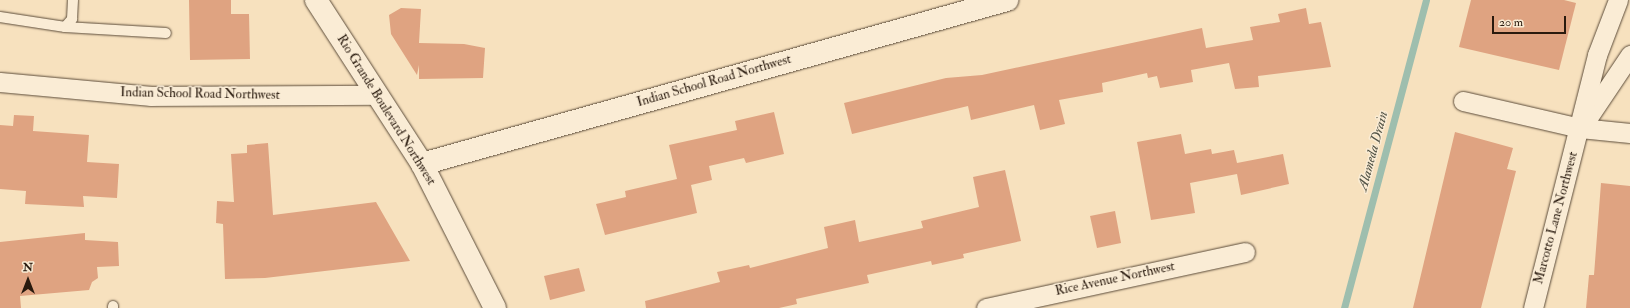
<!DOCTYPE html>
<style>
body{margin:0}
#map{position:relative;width:1630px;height:308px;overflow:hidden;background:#f7e1be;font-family:"IM FELL Double Pica",serif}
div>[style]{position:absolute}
.stream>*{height:7px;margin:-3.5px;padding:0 3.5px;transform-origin:3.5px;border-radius:3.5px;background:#9ebeae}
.building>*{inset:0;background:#dfa381}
.roads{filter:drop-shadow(0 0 1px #5c4c3a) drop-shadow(0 0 1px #5c4c3a)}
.service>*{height:10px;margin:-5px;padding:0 5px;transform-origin:5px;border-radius:5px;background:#faecd5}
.minor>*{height:19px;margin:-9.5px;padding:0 9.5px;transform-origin:9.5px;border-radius:9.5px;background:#faecd5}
.secondary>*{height:22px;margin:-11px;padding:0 11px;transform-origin:11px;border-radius:11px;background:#faecd5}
span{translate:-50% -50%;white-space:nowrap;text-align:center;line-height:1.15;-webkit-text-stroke:3px #faecd5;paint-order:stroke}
.street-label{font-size:13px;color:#291a0e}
.water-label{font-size:14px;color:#525346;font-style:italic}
.north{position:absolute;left:8px;top:260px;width:40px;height:40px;-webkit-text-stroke:3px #faecd5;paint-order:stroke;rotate:0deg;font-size:11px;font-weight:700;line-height:16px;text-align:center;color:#291a0e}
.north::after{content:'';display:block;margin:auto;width:14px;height:18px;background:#291a0e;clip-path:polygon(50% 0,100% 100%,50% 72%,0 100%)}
.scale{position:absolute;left:1492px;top:16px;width:74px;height:18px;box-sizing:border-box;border:2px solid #291a0e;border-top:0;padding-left:5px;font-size:12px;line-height:14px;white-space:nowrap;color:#291a0e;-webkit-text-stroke:3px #faecd5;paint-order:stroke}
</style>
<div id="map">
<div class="stream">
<div style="left:1344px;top:308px;width:319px;rotate:-75.1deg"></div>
</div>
<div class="building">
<div style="clip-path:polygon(189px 0,231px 0,231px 14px,249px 14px,250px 59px,190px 60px)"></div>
<div style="clip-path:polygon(1471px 0,1564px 0,1576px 3px,1559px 70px,1459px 47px)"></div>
<div style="clip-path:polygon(401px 8px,421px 9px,419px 43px,464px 44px,485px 48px,483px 78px,419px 79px,419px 65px,417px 75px,391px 34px,389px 15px)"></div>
<div style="clip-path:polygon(1306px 8px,1309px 24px,1321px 22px,1331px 67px,1258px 76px,1259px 87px,1235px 89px,1229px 63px,1191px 70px,1193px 82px,1160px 88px,1157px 76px,1148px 78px,1147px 73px,1102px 83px,1103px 92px,1059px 100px,1065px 124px,1040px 130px,1034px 105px,971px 120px,968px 106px,852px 134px,844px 103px,946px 78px,982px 75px,1202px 28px,1206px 48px,1253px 40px,1250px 27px,1280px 22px,1278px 14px)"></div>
<div style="clip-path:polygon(774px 112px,784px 154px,746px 163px,744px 158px,709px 166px,712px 180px,691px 185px,697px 213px,605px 235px,596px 204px,626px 197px,625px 191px,677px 179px,669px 145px,737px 130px,735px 121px)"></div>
<div style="clip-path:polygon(14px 115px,34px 116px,33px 131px,89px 135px,87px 162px,119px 164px,117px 198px,83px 196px,84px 207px,25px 204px,26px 191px,0 189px,0 125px,13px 126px)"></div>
<div style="clip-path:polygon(1455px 132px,1513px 148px,1507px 169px,1516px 171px,1481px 308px,1413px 308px)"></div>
<div style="clip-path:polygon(1181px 134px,1185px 154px,1211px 149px,1212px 154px,1234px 150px,1237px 163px,1283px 154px,1289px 184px,1241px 195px,1237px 174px,1190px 183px,1195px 213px,1151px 220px,1137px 142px)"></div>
<div style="clip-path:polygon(268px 143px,273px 215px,376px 202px,410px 261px,265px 278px,225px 279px,223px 224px,216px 223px,217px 201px,234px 202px,231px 154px,247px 153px,247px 145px)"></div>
<div style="clip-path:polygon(1005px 170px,1021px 241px,963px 254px,964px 258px,932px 265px,931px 261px,867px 275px,869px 283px,796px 299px,797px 304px,779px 308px,646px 308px,645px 301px,720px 282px,717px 272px,749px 265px,750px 268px,828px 248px,824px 227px,855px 220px,859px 242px,923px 228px,921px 221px,979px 207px,973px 177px)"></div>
<div style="clip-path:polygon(1601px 183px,1630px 186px,1630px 308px,1586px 308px,1589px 275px,1594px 275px)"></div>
<div style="clip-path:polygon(1115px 211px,1121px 243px,1097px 248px,1090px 216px)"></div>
<div style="clip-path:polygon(85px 233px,85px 240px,118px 242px,119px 266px,97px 267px,98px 278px,92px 282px,89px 290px,20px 296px,21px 308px,0 308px,0 242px)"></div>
<div style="clip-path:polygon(579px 268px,585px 291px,550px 300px,544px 276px)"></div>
</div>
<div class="roads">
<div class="service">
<div style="left:0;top:17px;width:66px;rotate:8.7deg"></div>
<div style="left:65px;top:27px;width:11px;rotate:-49deg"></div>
<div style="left:72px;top:19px;width:19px;rotate:-87deg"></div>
<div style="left:65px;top:27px;width:101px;rotate:3.4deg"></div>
<div style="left:113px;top:306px;width:2px;rotate:90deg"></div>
</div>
<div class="minor">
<div style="left:0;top:82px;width:152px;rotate:5.3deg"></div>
<div style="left:151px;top:96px;width:226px;rotate:-0.3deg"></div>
<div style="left:1463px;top:101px;width:120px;rotate:13deg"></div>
<div style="left:1580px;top:128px;width:50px;rotate:5.7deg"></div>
<div style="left:1585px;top:122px;width:81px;rotate:-56.1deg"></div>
<div style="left:986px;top:308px;width:265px;rotate:-12.2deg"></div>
<div style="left:1533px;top:308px;width:261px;rotate:-75.8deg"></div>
<div style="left:1597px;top:55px;width:59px;rotate:-69.1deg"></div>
</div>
<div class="secondary">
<div style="left:316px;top:0;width:195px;rotate:57.1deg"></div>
<div style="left:422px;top:164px;width:161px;rotate:63.1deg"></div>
<div style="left:422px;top:164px;width:608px;rotate:-15.66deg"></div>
</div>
</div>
<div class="street-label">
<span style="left:714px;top:81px;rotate:-16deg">Indian School Road Northwest</span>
<span style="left:200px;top:94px;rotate:1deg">Indian School Road Northwest</span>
<span style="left:386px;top:110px;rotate:58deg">Rio Grande Boulevard Northwest</span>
<span style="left:1556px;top:218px;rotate:-75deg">Marcotto Lane Northwest</span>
<span style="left:1115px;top:279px;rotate:-12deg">Rice Avenue Northwest</span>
</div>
<div class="water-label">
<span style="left:1373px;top:151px;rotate:-75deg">Alameda Drain</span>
</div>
<div class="north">N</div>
<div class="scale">20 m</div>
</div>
